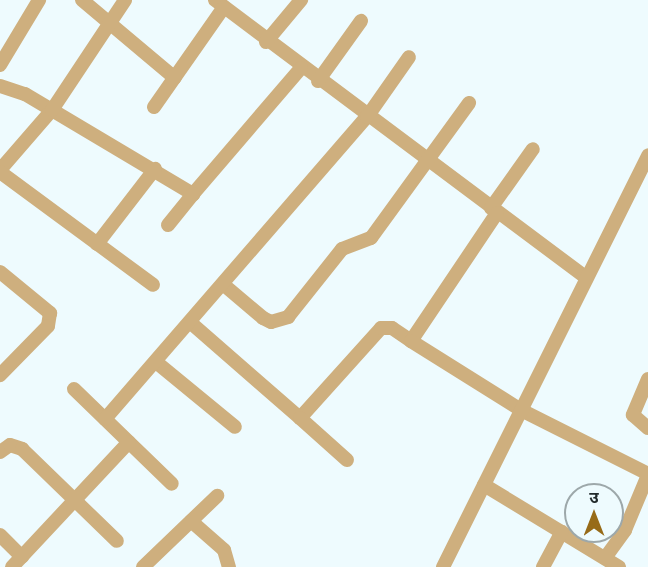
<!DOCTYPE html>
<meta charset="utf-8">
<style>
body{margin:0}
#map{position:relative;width:648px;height:567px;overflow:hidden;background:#eefbfe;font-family:"IBM Plex Sans","Noto Sans Devanagari",sans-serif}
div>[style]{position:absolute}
.street>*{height:14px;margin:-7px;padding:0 7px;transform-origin:7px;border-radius:7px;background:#ceaf7e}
span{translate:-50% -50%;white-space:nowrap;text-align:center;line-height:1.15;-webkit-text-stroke:6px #eefbfe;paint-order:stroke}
.north{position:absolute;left:564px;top:483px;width:60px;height:60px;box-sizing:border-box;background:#eefbfe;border:2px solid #9da8aa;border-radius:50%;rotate:0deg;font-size:16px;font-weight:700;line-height:24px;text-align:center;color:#232b2c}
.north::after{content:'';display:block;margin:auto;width:21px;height:27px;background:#976b18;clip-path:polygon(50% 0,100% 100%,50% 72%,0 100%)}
</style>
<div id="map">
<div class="street">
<div style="left:82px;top:0;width:121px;rotate:40deg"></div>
<div style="left:215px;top:0;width:464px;rotate:36.8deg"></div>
<div style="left:266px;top:42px;width:55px;rotate:-50.2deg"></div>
<div style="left:0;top:65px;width:76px;rotate:-59deg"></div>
<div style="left:318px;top:81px;width:74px;rotate:-54.4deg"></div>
<div style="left:0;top:86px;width:26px;rotate:18deg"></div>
<div style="left:25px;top:94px;width:196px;rotate:30.8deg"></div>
<div style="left:193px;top:194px;width:166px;rotate:-49.4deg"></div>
<div style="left:154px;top:107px;width:122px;rotate:-55deg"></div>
<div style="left:0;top:170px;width:79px;rotate:-49.1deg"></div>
<div style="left:52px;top:110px;width:132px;rotate:-56.4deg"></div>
<div style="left:0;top:172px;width:190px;rotate:36.4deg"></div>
<div style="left:491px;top:208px;width:72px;rotate:-54.6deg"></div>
<div style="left:168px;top:225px;width:40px;rotate:-51deg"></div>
<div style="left:97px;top:244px;width:95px;rotate:-52.3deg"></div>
<div style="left:0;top:272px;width:65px;rotate:39.4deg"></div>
<div style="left:50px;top:313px;width:13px;rotate:99deg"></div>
<div style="left:48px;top:326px;width:69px;rotate:134.4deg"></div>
<div style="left:224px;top:285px;width:51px;rotate:40.2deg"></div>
<div style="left:263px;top:318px;width:9px;rotate:27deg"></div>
<div style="left:271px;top:322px;width:18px;rotate:-16deg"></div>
<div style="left:288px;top:317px;width:87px;rotate:-51.5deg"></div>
<div style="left:342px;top:249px;width:31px;rotate:-21deg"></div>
<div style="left:371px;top:238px;width:167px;rotate:-54deg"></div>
<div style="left:191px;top:323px;width:145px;rotate:41.1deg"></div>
<div style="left:300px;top:418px;width:121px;rotate:-48deg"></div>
<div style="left:381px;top:328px;width:11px"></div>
<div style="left:392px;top:328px;width:23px;rotate:34deg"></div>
<div style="left:411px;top:341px;width:154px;rotate:-56.1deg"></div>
<div style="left:411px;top:341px;width:130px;rotate:32.1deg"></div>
<div style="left:521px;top:410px;width:142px;rotate:26.7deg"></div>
<div style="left:156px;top:362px;width:102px;rotate:39.4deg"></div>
<div style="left:648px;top:379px;width:39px;rotate:113deg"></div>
<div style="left:633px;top:415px;width:20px;rotate:41deg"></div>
<div style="left:74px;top:389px;width:136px;rotate:44.1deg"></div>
<div style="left:300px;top:418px;width:63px;rotate:41.8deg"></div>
<div style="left:105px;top:419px;width:400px;rotate:-49.1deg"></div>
<div style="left:367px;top:117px;width:73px;rotate:-55deg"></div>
<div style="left:0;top:452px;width:12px;rotate:-35deg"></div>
<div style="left:10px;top:445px;width:13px;rotate:18deg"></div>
<div style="left:22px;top:449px;width:132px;rotate:44.1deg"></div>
<div style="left:484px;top:485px;width:158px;rotate:31.3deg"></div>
<div style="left:191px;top:521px;width:44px;rotate:41.3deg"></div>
<div style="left:224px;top:550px;width:18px;rotate:74deg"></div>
<div style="left:0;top:535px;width:31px;rotate:45deg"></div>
<div style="left:605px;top:558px;width:34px;rotate:-54deg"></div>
<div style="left:625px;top:530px;width:60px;rotate:-67.3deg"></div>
<div style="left:12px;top:567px;width:171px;rotate:-46.9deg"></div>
<div style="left:143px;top:567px;width:103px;rotate:-43.8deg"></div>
<div style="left:443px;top:567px;width:460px;rotate:-63.5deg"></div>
<div style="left:543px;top:567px;width:40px;rotate:-62deg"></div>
</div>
<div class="north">उ</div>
</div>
